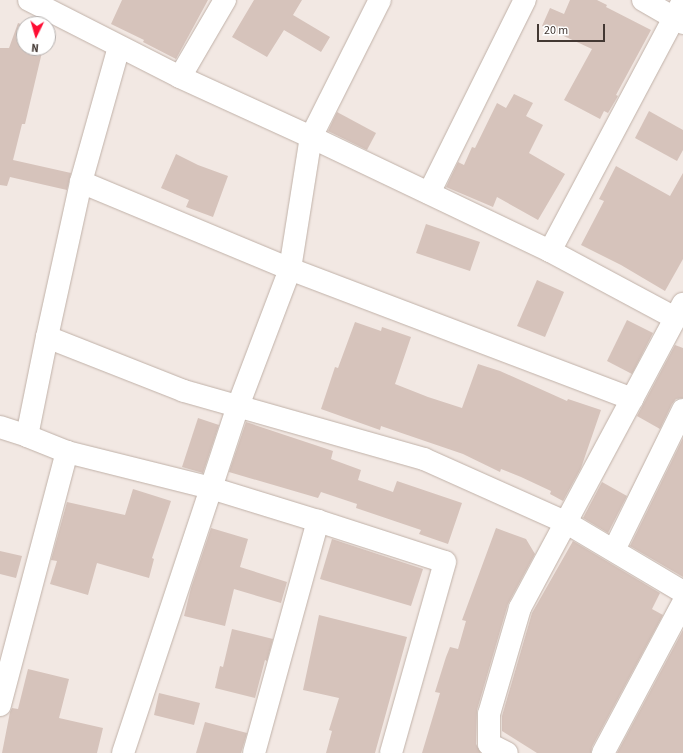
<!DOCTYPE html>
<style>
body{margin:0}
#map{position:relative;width:683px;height:753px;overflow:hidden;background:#f2e8e3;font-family:"Source Sans 3",sans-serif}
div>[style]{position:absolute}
.building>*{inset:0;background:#d6c3bb}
.roads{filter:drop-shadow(0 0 1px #c0b1a8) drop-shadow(0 0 1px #c0b1a8)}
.minor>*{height:22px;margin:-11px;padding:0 11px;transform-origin:11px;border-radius:11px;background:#fff}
span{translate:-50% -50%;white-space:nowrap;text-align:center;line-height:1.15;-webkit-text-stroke:3px #fff;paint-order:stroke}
.north{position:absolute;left:16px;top:16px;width:40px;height:40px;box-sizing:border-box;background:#fff;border:1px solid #b4afad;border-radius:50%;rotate:185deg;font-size:11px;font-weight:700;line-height:16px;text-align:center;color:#433833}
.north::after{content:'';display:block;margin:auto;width:14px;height:18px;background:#fe0d33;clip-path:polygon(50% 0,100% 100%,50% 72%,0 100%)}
.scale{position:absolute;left:537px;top:24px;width:68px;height:18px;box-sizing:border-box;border:2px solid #433833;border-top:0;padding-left:5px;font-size:12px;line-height:14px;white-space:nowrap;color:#433833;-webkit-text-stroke:3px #fff;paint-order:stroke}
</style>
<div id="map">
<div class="building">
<div style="clip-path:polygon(122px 0,208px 0,176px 59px,143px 42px,144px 40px,111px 24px)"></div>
<div style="clip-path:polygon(254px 0,302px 0,293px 15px,330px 37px,321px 52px,284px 30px,267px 57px,232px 37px)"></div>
<div style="clip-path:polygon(570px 0,597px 0,607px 5px,606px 7px,651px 30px,616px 95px,618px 96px,608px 113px,604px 111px,600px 119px,564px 100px,592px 49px,542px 26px,550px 8px,564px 14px)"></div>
<div style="clip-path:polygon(18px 23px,24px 25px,24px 48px,43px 48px,25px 124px,22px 124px,13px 160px,71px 173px,67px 190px,10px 177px,7px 186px,0 185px,0 48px,9px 48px)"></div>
<div style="clip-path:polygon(514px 94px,533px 103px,526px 116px,543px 125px,529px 153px,565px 174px,538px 220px,497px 197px,493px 207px,446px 187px,458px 162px,464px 165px,472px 147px,475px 148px,497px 103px,506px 108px)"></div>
<div style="clip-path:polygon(649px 111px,683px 130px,683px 150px,677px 161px,635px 138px)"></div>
<div style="clip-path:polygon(337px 112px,376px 133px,367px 150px,328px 131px)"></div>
<div style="clip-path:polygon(176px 154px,198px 165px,228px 176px,213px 217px,186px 207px,189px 200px,161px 188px)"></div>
<div style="clip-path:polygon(616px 166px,670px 196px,683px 173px,683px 259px,665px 291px,621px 265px,581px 245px,604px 201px,599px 199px)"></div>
<div style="clip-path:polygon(426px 224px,480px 242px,470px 271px,416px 253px)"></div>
<div style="clip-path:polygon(537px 280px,564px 292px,545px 337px,517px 326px)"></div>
<div style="clip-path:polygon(627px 320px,653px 333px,632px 374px,607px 361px)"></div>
<div style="clip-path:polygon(355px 322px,381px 331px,382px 327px,411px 337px,395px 384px,428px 397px,462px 408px,478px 364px,500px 371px,567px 401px,568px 399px,601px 410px,581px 468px,563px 501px,550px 494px,551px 491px,521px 477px,501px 469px,500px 472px,463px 454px,381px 426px,380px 430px,321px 409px,335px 367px,338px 368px)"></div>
<div style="clip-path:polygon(675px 345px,683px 348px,683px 398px,676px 399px,672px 404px,660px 429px,637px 416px)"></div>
<div style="clip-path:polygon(198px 418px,219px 425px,203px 473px,182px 467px)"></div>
<div style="clip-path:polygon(246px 422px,333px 451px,331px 459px,361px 470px,358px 480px,393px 492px,397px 481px,462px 503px,448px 544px,419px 534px,421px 530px,356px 508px,357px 504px,321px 492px,318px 498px,229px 472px)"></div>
<div style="clip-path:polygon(683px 438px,683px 577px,630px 546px)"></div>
<div style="clip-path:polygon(602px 482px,627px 496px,608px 533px,583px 518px)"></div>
<div style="clip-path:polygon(133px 489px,171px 501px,152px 558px,154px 559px,149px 578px,97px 563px,88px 595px,50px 584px,57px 561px,51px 560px,67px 502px,125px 515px)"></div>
<div style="clip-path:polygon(211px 528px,248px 539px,240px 567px,287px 582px,281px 603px,234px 589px,225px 626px,184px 616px,191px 588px)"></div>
<div style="clip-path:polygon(496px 528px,526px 539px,535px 554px,508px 604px,477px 710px,476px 744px,481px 753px,422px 753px,440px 693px,435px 692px,446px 657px,450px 647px,458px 649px,466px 621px,462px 620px)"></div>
<div style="clip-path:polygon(332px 539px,423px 569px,411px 606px,320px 579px)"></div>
<div style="clip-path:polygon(573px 541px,660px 593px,652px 609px,663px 615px,592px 747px,591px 753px,537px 753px,502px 731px,502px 716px,532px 613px)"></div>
<div style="clip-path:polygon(0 551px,22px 556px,16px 578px,0 574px)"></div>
<div style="clip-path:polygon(319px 615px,407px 637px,375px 753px,326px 753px,332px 731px,329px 730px,339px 698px,303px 690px)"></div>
<div style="clip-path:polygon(232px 629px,273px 639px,267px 661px,265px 660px,255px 698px,215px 688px,220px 666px,223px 667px)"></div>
<div style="clip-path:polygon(683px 630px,683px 753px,617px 753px)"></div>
<div style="clip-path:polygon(28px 669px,69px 679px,59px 718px,103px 728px,97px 753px,2px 753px,10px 712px,12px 708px,18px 709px)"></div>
<div style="clip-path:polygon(159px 693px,200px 703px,194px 725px,154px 715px)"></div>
<div style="clip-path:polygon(205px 722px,247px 733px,241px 753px,196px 753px)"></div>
</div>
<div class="roads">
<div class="minor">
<div style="left:29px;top:0;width:169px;rotate:27deg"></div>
<div style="left:225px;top:0;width:89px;rotate:120.3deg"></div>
<div style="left:180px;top:77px;width:144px;rotate:24.6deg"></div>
<div style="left:311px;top:137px;width:265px;rotate:25.5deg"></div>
<div style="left:550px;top:251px;width:142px;rotate:28.2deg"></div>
<div style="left:643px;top:0;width:46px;rotate:29.9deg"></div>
<div style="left:81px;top:182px;width:140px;rotate:-74.3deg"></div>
<div style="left:429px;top:193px;width:216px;rotate:-63.6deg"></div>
<div style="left:550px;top:251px;width:283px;rotate:-62deg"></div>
<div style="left:47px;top:337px;width:159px;rotate:-77.6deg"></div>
<div style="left:81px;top:182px;width:226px;rotate:22.6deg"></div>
<div style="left:290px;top:269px;width:366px;rotate:20.8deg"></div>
<div style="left:632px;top:399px;width:237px;rotate:118.2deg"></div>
<div style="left:520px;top:608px;width:110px;rotate:106.3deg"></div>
<div style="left:489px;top:714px;width:30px;rotate:90deg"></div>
<div style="left:489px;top:744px;width:20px;rotate:27deg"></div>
<div style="left:632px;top:399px;width:108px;rotate:-61.8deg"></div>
<div style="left:0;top:427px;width:28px;rotate:18deg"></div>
<div style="left:318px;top:521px;width:112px;rotate:-162.9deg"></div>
<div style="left:211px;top:488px;width:86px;rotate:-71.8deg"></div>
<div style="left:238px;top:406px;width:147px;rotate:-69.2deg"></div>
<div style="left:290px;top:269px;width:134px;rotate:-81deg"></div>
<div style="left:311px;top:137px;width:153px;rotate:-63.3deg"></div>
<div style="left:614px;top:550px;width:156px;rotate:-63.8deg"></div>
<div style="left:0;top:705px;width:262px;rotate:-75.2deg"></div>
<div style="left:123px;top:753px;width:279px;rotate:-71.6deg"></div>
<div style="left:211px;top:488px;width:148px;rotate:-166deg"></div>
<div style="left:67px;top:452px;width:43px;rotate:-158.2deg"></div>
<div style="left:27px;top:436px;width:101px;rotate:-78.6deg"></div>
<div style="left:47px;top:337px;width:147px;rotate:21.5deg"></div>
<div style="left:184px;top:391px;width:249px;rotate:15.8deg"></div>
<div style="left:424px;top:459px;width:157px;rotate:24.1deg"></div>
<div style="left:567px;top:523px;width:135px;rotate:30.7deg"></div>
<div style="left:254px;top:753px;width:241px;rotate:-74.6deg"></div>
<div style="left:318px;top:521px;width:133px;rotate:17.9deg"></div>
<div style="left:445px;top:562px;width:198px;rotate:105.8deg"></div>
<div style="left:603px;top:753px;width:170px;rotate:-61.9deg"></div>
</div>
</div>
<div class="north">N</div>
<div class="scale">20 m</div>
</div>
